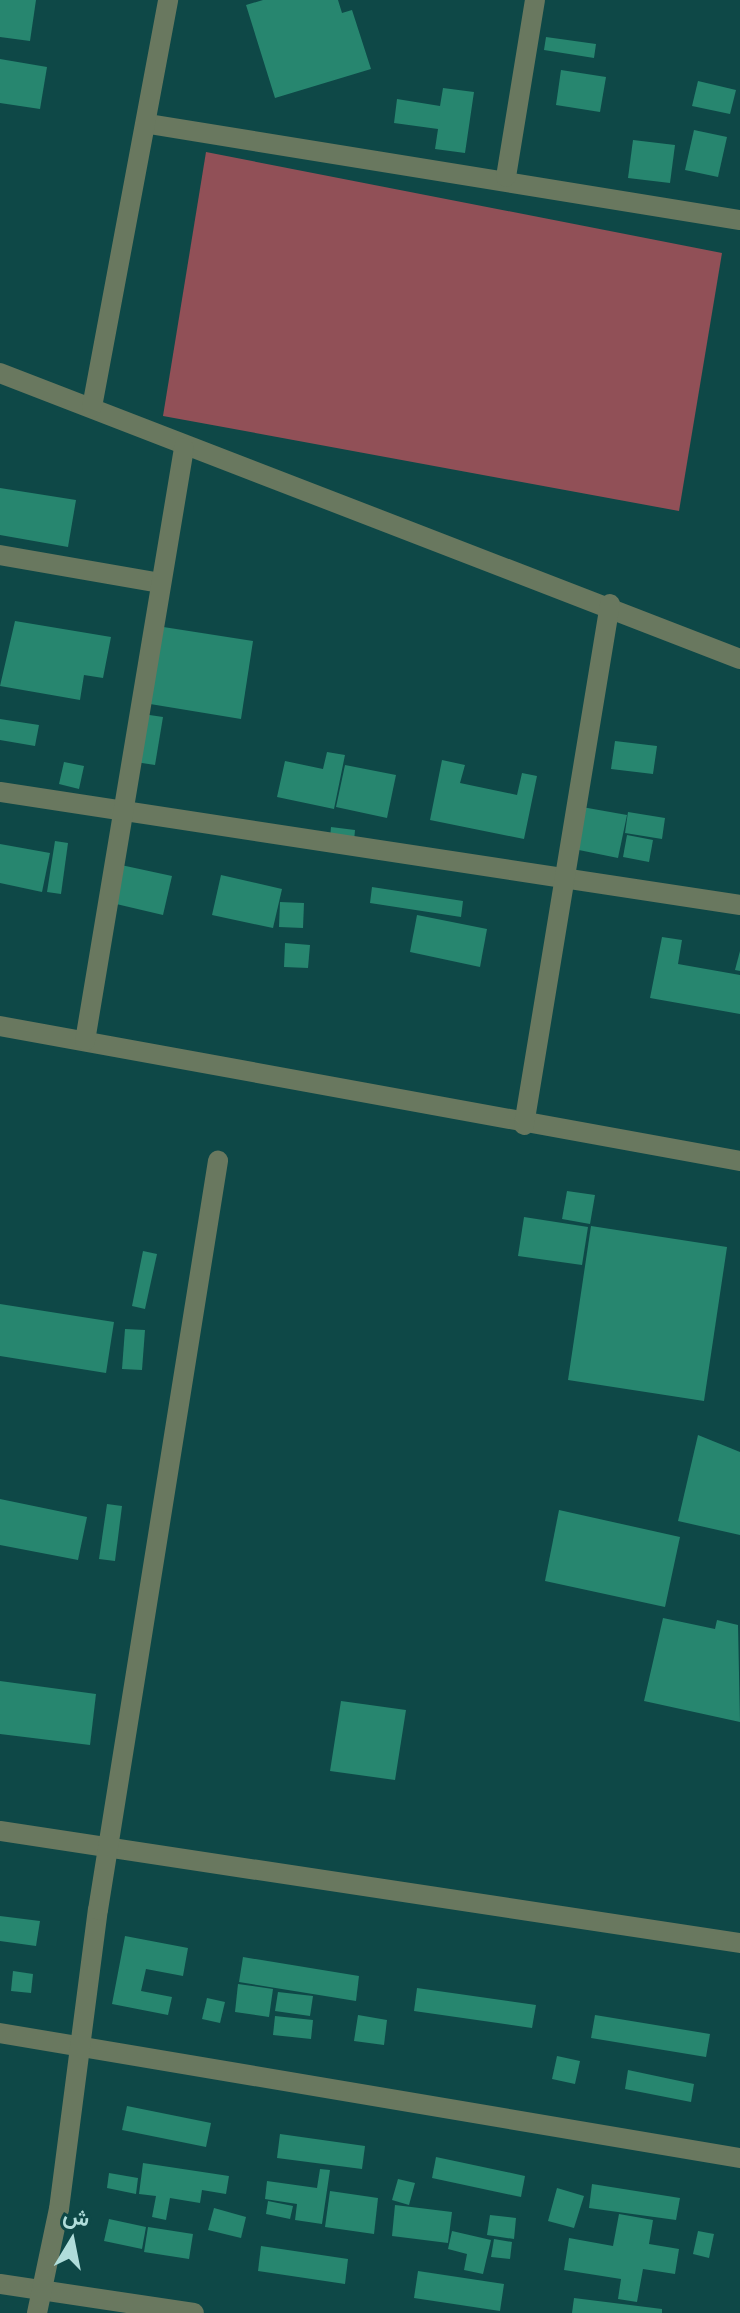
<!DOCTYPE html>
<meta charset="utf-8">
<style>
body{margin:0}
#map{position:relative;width:740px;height:2313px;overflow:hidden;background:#0e4847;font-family:Roboto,Vazirmatn,sans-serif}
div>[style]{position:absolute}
.green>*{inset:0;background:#915057}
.building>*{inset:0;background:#27866f}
.minor>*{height:20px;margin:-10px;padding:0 10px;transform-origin:10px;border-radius:10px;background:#69785f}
span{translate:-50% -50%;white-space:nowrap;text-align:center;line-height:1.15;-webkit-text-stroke:7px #0e4847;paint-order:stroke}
.north{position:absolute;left:32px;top:2201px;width:80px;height:80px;-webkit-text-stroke:6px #0e4847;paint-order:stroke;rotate:10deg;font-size:22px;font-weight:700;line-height:32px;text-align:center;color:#b0dddb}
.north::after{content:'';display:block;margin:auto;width:28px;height:36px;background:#b0dddb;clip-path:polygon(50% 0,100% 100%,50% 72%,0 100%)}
</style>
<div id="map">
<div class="green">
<div style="clip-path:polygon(206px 152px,722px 253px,679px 511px,163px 416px)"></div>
</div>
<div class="building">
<div style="clip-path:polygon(0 0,36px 0,30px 41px,0 37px)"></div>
<div style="clip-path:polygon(263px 0,338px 0,342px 13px,352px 10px,371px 69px,275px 98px,246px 5px)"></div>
<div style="clip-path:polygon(546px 37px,596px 44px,594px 58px,544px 50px)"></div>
<div style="clip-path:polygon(0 59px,47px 67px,40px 109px,0 103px)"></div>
<div style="clip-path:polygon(561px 70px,606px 77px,600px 112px,556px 105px)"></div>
<div style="clip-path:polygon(698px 81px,736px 90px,730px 114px,692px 106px)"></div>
<div style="clip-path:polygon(443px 88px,474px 92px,465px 153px,435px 149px,438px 129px,394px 123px,397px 99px,440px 106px)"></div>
<div style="clip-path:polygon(694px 130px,727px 137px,718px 177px,685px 170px)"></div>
<div style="clip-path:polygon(633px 140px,675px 145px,670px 183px,628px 178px)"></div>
<div style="clip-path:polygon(0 488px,76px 500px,68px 547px,0 535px)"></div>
<div style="clip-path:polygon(15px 621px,111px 637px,103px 678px,84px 675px,80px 700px,0 686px)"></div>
<div style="clip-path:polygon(157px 626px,253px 641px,241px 719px,144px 703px)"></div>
<div style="clip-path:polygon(136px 713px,163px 717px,155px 765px,129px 761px)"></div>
<div style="clip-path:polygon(0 719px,39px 725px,35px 746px,0 740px)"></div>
<div style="clip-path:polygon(615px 741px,657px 746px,653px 774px,611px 769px)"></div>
<div style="clip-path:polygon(327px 752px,345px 755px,334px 809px,277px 797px,285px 761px,323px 769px)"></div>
<div style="clip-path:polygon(442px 760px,465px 765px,460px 783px,517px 795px,522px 773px,537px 776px,524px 839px,430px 820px)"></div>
<div style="clip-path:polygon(64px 762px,84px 766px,79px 789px,59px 784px)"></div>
<div style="clip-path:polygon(345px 765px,396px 775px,387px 818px,336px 807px)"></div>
<div style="clip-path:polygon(582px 807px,627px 815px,618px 858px,574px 849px)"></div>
<div style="clip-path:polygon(628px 812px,665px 818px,662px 839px,625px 833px)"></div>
<div style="clip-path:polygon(331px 827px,355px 830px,353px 852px,329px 849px)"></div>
<div style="clip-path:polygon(627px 835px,653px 840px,649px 862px,623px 857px)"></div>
<div style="clip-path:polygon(55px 841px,68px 843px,61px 894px,47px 892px)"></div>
<div style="clip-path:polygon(0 844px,50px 853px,42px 892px,0 883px)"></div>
<div style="clip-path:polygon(121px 865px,172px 876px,163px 915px,112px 903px)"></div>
<div style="clip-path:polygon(221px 875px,282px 889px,273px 928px,212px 915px)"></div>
<div style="clip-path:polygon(372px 887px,463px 901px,461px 917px,370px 903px)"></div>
<div style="clip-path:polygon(280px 902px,304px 903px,303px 928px,279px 927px)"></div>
<div style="clip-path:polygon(417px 915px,487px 929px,480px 967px,410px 952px)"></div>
<div style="clip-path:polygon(662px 937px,682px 940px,678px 964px,740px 975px,740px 1014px,650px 998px)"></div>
<div style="clip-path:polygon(285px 943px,310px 945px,308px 968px,284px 967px)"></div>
<div style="clip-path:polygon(740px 951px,740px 971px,735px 970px)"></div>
<div style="clip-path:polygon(567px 1191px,595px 1195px,590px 1224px,562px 1219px)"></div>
<div style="clip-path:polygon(524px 1217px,588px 1227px,582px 1265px,518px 1256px)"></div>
<div style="clip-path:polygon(591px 1226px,727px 1247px,704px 1401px,568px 1380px)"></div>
<div style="clip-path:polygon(143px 1251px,157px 1254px,145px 1309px,132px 1306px)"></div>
<div style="clip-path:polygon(0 1304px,114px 1322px,106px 1373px,0 1356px)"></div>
<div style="clip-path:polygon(125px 1329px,145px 1330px,142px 1370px,122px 1369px)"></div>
<div style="clip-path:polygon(698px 1435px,740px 1452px,740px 1535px,678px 1521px)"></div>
<div style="clip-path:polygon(0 1499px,87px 1517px,78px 1560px,0 1545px)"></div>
<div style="clip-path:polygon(107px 1504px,122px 1506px,115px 1561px,99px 1559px)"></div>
<div style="clip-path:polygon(559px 1510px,680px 1537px,665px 1607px,545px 1581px)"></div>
<div style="clip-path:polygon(663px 1618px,715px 1629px,717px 1620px,738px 1625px,740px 1722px,644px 1701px)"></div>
<div style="clip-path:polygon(0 1681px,96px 1694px,90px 1745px,0 1734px)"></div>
<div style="clip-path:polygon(341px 1701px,406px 1710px,395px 1780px,330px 1771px)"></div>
<div style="clip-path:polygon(0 1916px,40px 1921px,36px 1946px,0 1941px)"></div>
<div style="clip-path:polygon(125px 1936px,188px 1948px,183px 1976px,146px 1969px,141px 1991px,172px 1997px,168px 2015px,112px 2004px)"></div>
<div style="clip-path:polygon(243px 1957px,359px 1976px,356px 2001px,239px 1982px)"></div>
<div style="clip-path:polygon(13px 1971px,33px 1974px,31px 1993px,11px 1991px)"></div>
<div style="clip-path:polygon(238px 1984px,273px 1989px,269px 2017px,235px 2012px)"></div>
<div style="clip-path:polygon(417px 1988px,536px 2005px,532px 2028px,414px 2011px)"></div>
<div style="clip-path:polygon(278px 1992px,313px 1996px,310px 2016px,275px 2011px)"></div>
<div style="clip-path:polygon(207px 1998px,225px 2002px,220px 2023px,202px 2019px)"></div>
<div style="clip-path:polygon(358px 2015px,387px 2020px,384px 2045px,354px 2041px)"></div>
<div style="clip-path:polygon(595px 2015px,710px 2034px,706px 2057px,591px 2038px)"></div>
<div style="clip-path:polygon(275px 2016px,313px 2020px,311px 2039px,273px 2035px)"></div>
<div style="clip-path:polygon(557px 2056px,580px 2061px,575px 2084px,552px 2079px)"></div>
<div style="clip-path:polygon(628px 2070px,694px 2084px,691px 2102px,625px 2089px)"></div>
<div style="clip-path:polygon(127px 2106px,211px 2123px,206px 2147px,122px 2130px)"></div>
<div style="clip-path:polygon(280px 2134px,365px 2146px,362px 2169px,277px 2158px)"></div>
<div style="clip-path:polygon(436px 2157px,525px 2176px,521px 2197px,432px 2178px)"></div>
<div style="clip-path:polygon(143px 2163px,229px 2176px,226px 2194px,202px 2190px,200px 2203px,170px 2198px,166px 2220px,152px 2217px,156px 2196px,139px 2194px)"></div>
<div style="clip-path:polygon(320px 2169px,330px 2170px,322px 2224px,295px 2220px,297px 2204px,265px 2199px,267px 2181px,317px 2188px)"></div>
<div style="clip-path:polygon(109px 2173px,138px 2178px,136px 2194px,107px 2188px)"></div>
<div style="clip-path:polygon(398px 2179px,415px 2183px,409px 2205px,392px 2200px)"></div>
<div style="clip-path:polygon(592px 2184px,680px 2198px,676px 2220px,589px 2208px)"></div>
<div style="clip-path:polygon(557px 2188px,584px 2196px,574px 2228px,548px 2221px)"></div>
<div style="clip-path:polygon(330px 2191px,378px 2198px,374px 2234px,325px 2227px)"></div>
<div style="clip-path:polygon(268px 2201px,293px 2206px,290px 2219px,266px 2214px)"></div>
<div style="clip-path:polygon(395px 2205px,452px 2212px,448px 2243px,392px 2236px)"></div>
<div style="clip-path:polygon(214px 2208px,246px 2217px,241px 2238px,208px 2230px)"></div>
<div style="clip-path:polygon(619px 2214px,653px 2220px,649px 2244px,679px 2249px,675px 2274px,643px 2269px,637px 2302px,618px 2299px,621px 2279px,564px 2270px,569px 2238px,613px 2246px)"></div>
<div style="clip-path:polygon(490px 2215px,516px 2218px,514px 2239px,487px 2235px)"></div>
<div style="clip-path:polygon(109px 2219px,146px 2227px,142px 2249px,104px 2241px)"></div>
<div style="clip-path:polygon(148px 2227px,193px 2234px,189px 2259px,144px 2252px)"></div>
<div style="clip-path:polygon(452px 2231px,491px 2240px,483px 2274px,464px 2270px,467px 2254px,448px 2249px)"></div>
<div style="clip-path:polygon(698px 2231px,714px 2234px,709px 2258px,693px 2254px)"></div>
<div style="clip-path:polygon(494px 2239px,512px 2242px,510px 2259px,491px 2257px)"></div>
<div style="clip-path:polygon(261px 2246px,348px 2259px,345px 2284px,258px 2271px)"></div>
<div style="clip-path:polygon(418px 2271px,504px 2284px,500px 2311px,414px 2298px)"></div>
<div style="clip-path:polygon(574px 2298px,662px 2309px,662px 2313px,572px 2313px)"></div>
</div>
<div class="minor">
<div style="left:149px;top:124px;width:599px;rotate:9.23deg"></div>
<div style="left:506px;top:177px;width:179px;rotate:-80.7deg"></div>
<div style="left:0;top:373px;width:793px;rotate:21.13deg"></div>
<div style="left:92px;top:407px;width:414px;rotate:-79.4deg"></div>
<div style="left:0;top:555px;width:162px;rotate:9.9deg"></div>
<div style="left:0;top:792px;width:749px;rotate:8.68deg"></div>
<div style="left:0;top:1026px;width:752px;rotate:10.34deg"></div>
<div style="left:85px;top:1041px;width:601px;rotate:-80.52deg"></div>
<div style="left:524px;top:1125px;width:528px;rotate:-80.63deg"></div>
<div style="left:0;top:1831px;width:748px;rotate:8.61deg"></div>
<div style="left:0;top:2033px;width:750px;rotate:9.59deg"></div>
<div style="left:0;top:2284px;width:196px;rotate:8.5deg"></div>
<div style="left:37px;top:2313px;width:106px;rotate:-78.1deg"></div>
<div style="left:59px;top:2209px;width:302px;rotate:-82.6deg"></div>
<div style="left:98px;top:1910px;width:759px;rotate:-80.9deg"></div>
</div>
<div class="north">ش</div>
</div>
